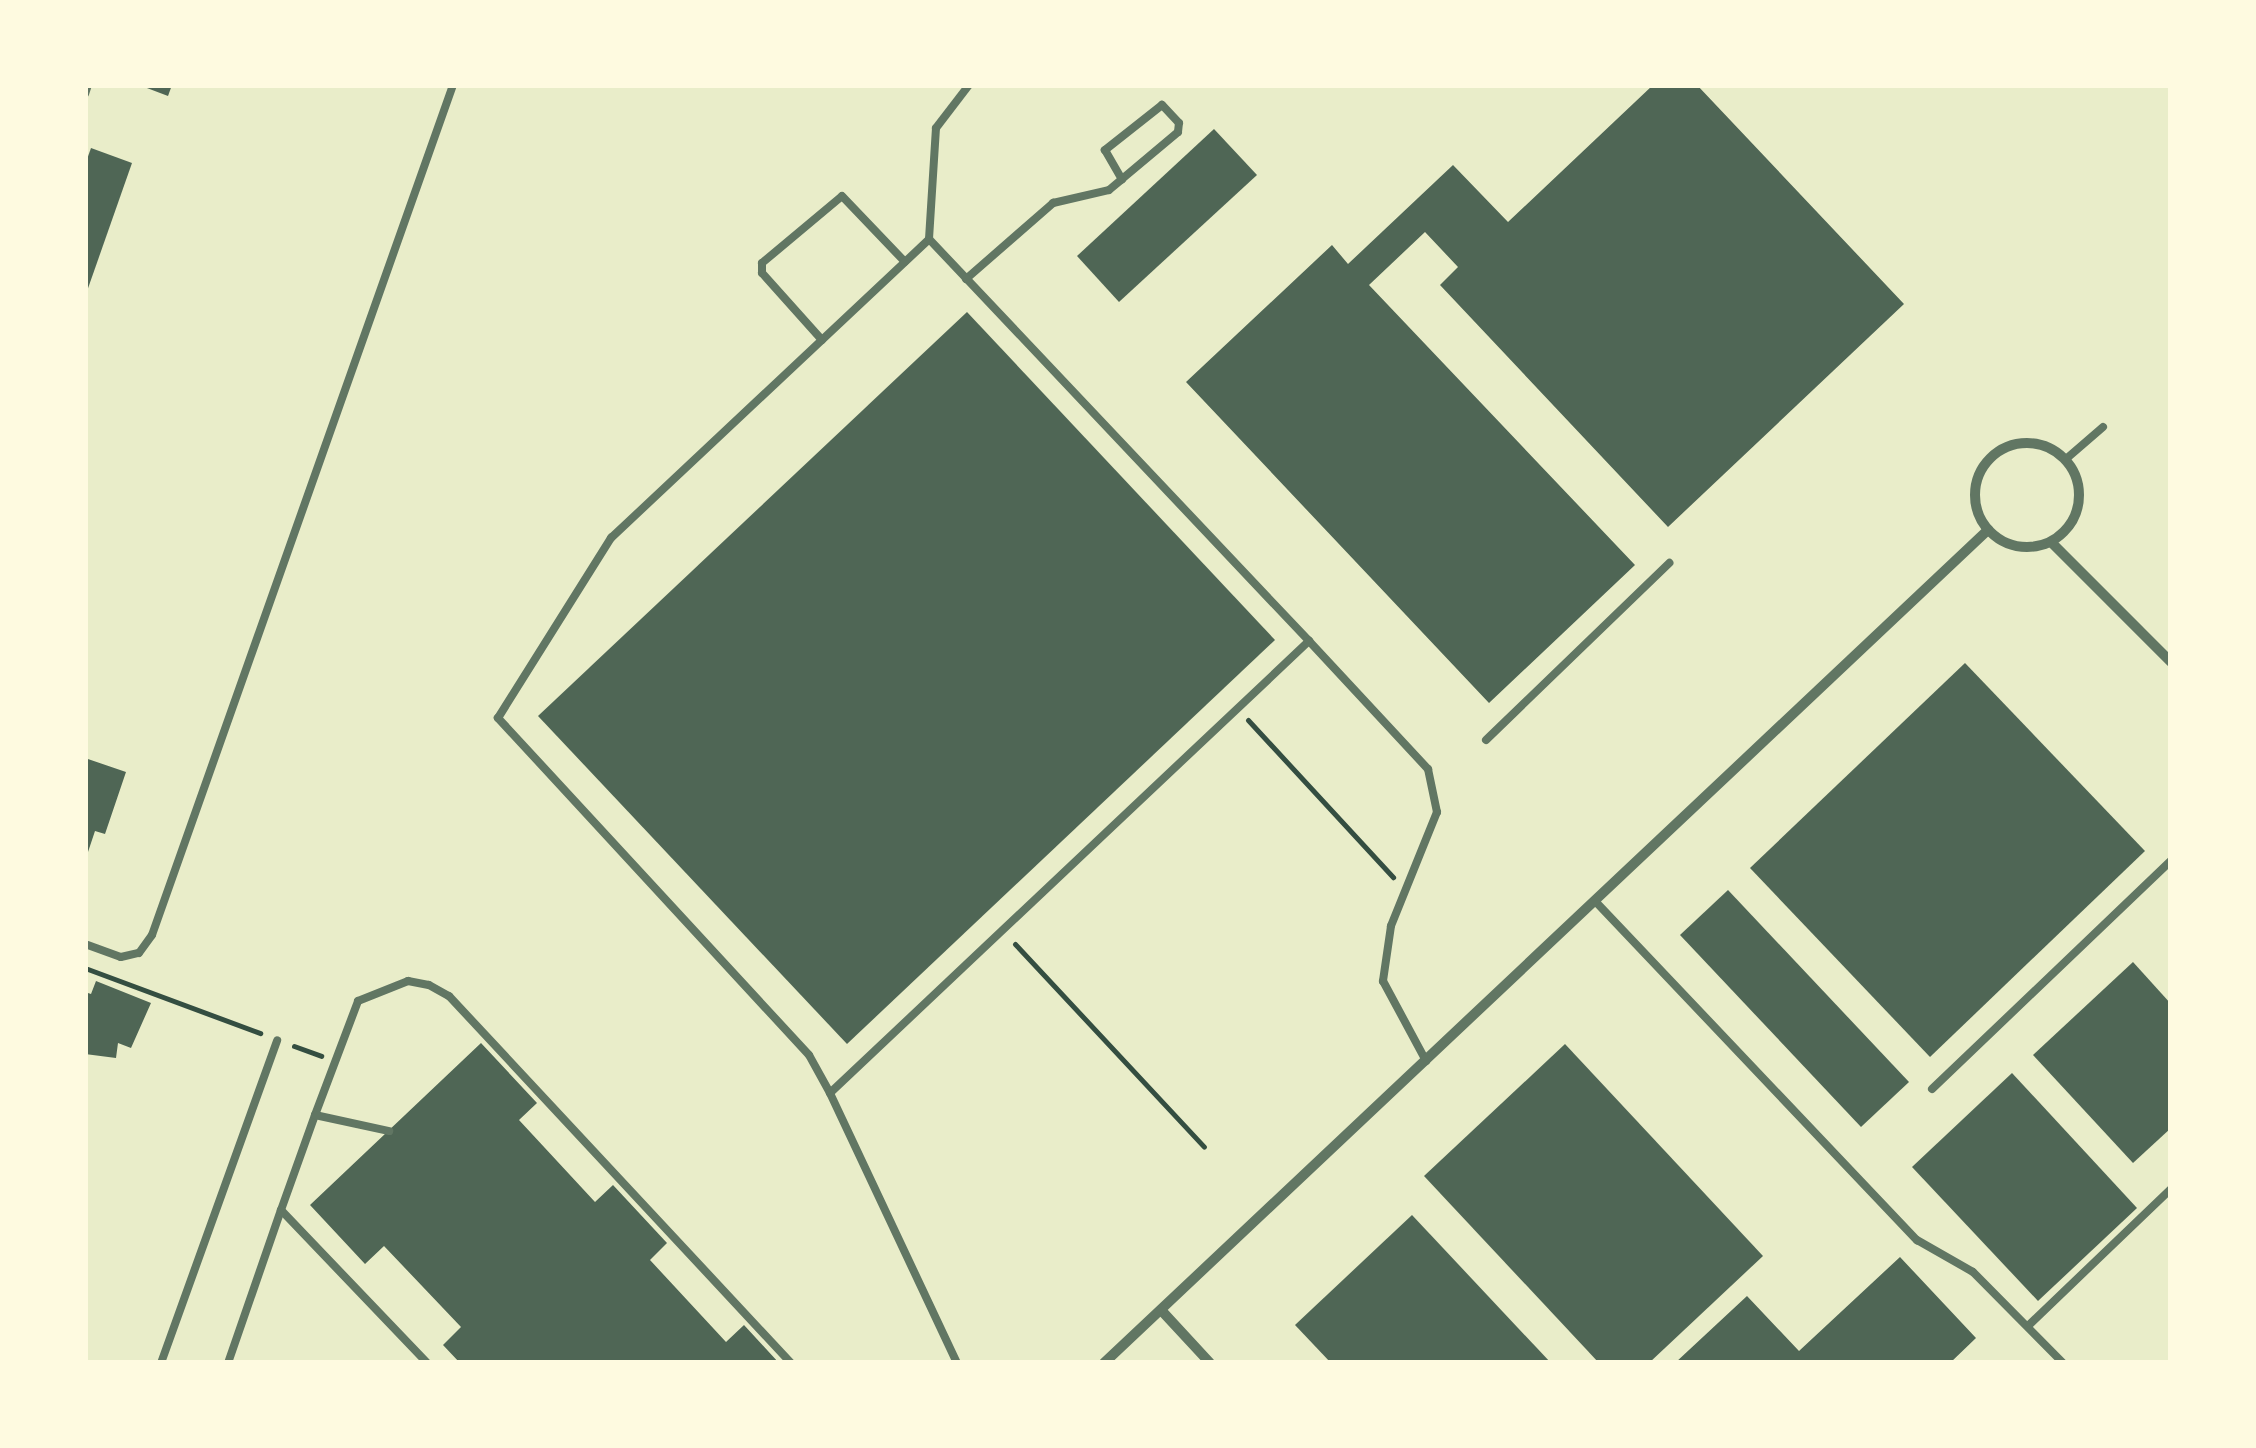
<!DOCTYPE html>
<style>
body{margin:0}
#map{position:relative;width:2256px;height:1448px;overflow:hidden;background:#e9edc9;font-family:Georgia,serif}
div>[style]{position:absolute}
.building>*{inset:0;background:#4f6655}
.path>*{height:5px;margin:-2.5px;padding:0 2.5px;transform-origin:2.5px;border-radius:2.5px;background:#344e41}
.service>*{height:8px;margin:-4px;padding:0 4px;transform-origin:4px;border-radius:4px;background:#617663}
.minor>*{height:10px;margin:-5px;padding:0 5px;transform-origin:5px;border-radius:5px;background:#617663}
.minor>.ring{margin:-5px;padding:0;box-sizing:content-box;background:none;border:10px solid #617663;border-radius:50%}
span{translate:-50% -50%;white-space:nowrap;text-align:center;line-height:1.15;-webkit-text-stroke:10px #fefae0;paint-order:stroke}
.frame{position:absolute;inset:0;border:88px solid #fefae0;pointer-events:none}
</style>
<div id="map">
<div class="building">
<div style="clip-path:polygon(139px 85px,172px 85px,168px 96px)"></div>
<div style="clip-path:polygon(1653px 85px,1697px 85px,1904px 304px,1668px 527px,1440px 285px,1458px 267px,1425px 232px,1369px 285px,1635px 565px,1489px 703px,1186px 382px,1332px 245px,1348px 264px,1453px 165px,1508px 222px)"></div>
<div style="clip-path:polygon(1214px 129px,1257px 175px,1119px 302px,1077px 256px)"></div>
<div style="clip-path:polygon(91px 148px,132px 163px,86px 294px,85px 165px)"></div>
<div style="clip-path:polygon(967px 312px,1275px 640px,847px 1044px,538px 716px)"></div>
<div style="clip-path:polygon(1965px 663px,2145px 851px,1930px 1057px,1750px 868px)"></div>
<div style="clip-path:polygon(85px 758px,126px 772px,105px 834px,95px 831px,86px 858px)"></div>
<div style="clip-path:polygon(1728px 890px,1909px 1082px,1861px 1127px,1680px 935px)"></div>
<div style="clip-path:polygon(2133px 962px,2171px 1004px,2171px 1128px,2133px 1163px,2033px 1055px)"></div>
<div style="clip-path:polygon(96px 981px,151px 1003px,131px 1048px,118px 1043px,116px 1058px,85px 1054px,85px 992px,91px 994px)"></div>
<div style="clip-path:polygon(481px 1043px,537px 1103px,519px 1120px,595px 1202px,613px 1185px,667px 1243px,650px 1260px,726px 1342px,744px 1325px,779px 1363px,460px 1363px,443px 1345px,461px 1327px,384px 1246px,365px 1264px,310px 1205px)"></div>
<div style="clip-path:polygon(1565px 1044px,1763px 1256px,1649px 1363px,1599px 1363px,1424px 1176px)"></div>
<div style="clip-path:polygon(2012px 1073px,2137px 1208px,2038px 1301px,1912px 1167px)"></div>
<div style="clip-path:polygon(1412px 1215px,1551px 1363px,1331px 1363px,1295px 1325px)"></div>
<div style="clip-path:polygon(1900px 1257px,1976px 1338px,1950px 1363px,1675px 1363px,1747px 1296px,1799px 1351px)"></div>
</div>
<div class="path">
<div style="left:1248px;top:720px;width:214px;rotate:47.3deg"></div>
<div style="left:1015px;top:944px;width:277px;rotate:47deg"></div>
<div style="left:85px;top:968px;width:187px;rotate:20.4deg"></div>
<div style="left:294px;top:1046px;width:29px;rotate:20deg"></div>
</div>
<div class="service">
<div style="left:85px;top:94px;width:9px;rotate:-72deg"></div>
<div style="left:929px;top:239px;width:111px;rotate:-86.4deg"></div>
<div style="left:936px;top:128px;width:54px;rotate:-52.5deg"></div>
<div style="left:966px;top:279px;width:116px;rotate:-41.1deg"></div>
<div style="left:1053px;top:203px;width:57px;rotate:-13.1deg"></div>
<div style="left:1109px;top:190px;width:17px;rotate:-40deg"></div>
<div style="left:1122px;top:179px;width:73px;rotate:-40deg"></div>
<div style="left:1178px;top:132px;width:9px;rotate:-84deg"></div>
<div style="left:1179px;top:123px;width:25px;rotate:-133deg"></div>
<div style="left:1162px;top:105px;width:73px;rotate:141.7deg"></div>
<div style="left:1105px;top:150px;width:34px;rotate:60deg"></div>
<div style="left:822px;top:340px;width:90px;rotate:-131.8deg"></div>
<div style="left:762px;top:273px;width:10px;rotate:-90deg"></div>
<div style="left:762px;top:263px;width:104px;rotate:-39.9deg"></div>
<div style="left:842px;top:196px;width:91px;rotate:46.3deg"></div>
<div style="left:2066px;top:459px;width:49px;rotate:-40.9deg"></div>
<div style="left:1486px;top:740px;width:255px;rotate:-44deg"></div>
<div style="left:1595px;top:901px;width:468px;rotate:46.5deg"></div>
<div style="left:1917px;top:1240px;width:64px;rotate:29.7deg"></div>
<div style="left:1973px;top:1272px;width:128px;rotate:45.3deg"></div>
<div style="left:85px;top:944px;width:38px;rotate:20deg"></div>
<div style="left:121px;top:957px;width:18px;rotate:-13deg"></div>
<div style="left:139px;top:953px;width:22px;rotate:-54deg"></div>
<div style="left:152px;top:935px;width:902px;rotate:-70.5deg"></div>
<div style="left:1932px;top:1089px;width:330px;rotate:-43.7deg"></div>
<div style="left:830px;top:1093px;width:43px;rotate:-118.9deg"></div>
<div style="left:809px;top:1055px;width:459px;rotate:-132.7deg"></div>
<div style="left:498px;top:718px;width:213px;rotate:-57.9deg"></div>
<div style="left:611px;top:538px;width:436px;rotate:-43.2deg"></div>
<div style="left:929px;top:239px;width:553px;rotate:46.61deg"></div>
<div style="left:315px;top:1115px;width:122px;rotate:-69.3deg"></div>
<div style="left:358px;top:1001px;width:54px;rotate:-21.8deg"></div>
<div style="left:408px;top:981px;width:21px;rotate:11deg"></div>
<div style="left:429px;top:985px;width:23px;rotate:29deg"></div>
<div style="left:449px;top:996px;width:502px;rotate:47.02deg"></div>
<div style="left:281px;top:1210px;width:101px;rotate:-70.3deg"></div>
<div style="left:315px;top:1115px;width:76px;rotate:12.2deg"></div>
<div style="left:2030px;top:1324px;width:195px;rotate:-43.8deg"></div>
<div style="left:161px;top:1363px;width:343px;rotate:-70.2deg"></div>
<div style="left:228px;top:1363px;width:162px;rotate:-70.9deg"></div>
<div style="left:281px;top:1210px;width:211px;rotate:46.3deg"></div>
<div style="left:957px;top:1363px;width:298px;rotate:-115.2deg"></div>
<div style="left:830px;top:1093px;width:659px;rotate:-43.34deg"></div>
<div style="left:1309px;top:641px;width:175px;rotate:47.1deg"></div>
<div style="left:1428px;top:769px;width:44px;rotate:78.2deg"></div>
<div style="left:1437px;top:812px;width:123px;rotate:112deg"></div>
<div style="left:1391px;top:926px;width:56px;rotate:98.3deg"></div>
<div style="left:1383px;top:981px;width:91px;rotate:61.7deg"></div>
</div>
<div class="minor">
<div class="ring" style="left:1975px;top:443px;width:94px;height:94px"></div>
<div style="left:2051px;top:542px;width:170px;rotate:45deg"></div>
<div style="left:1161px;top:1310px;width:72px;rotate:47.2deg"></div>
<div style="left:1104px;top:1363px;width:1215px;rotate:-43.3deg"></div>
</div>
<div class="frame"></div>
</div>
